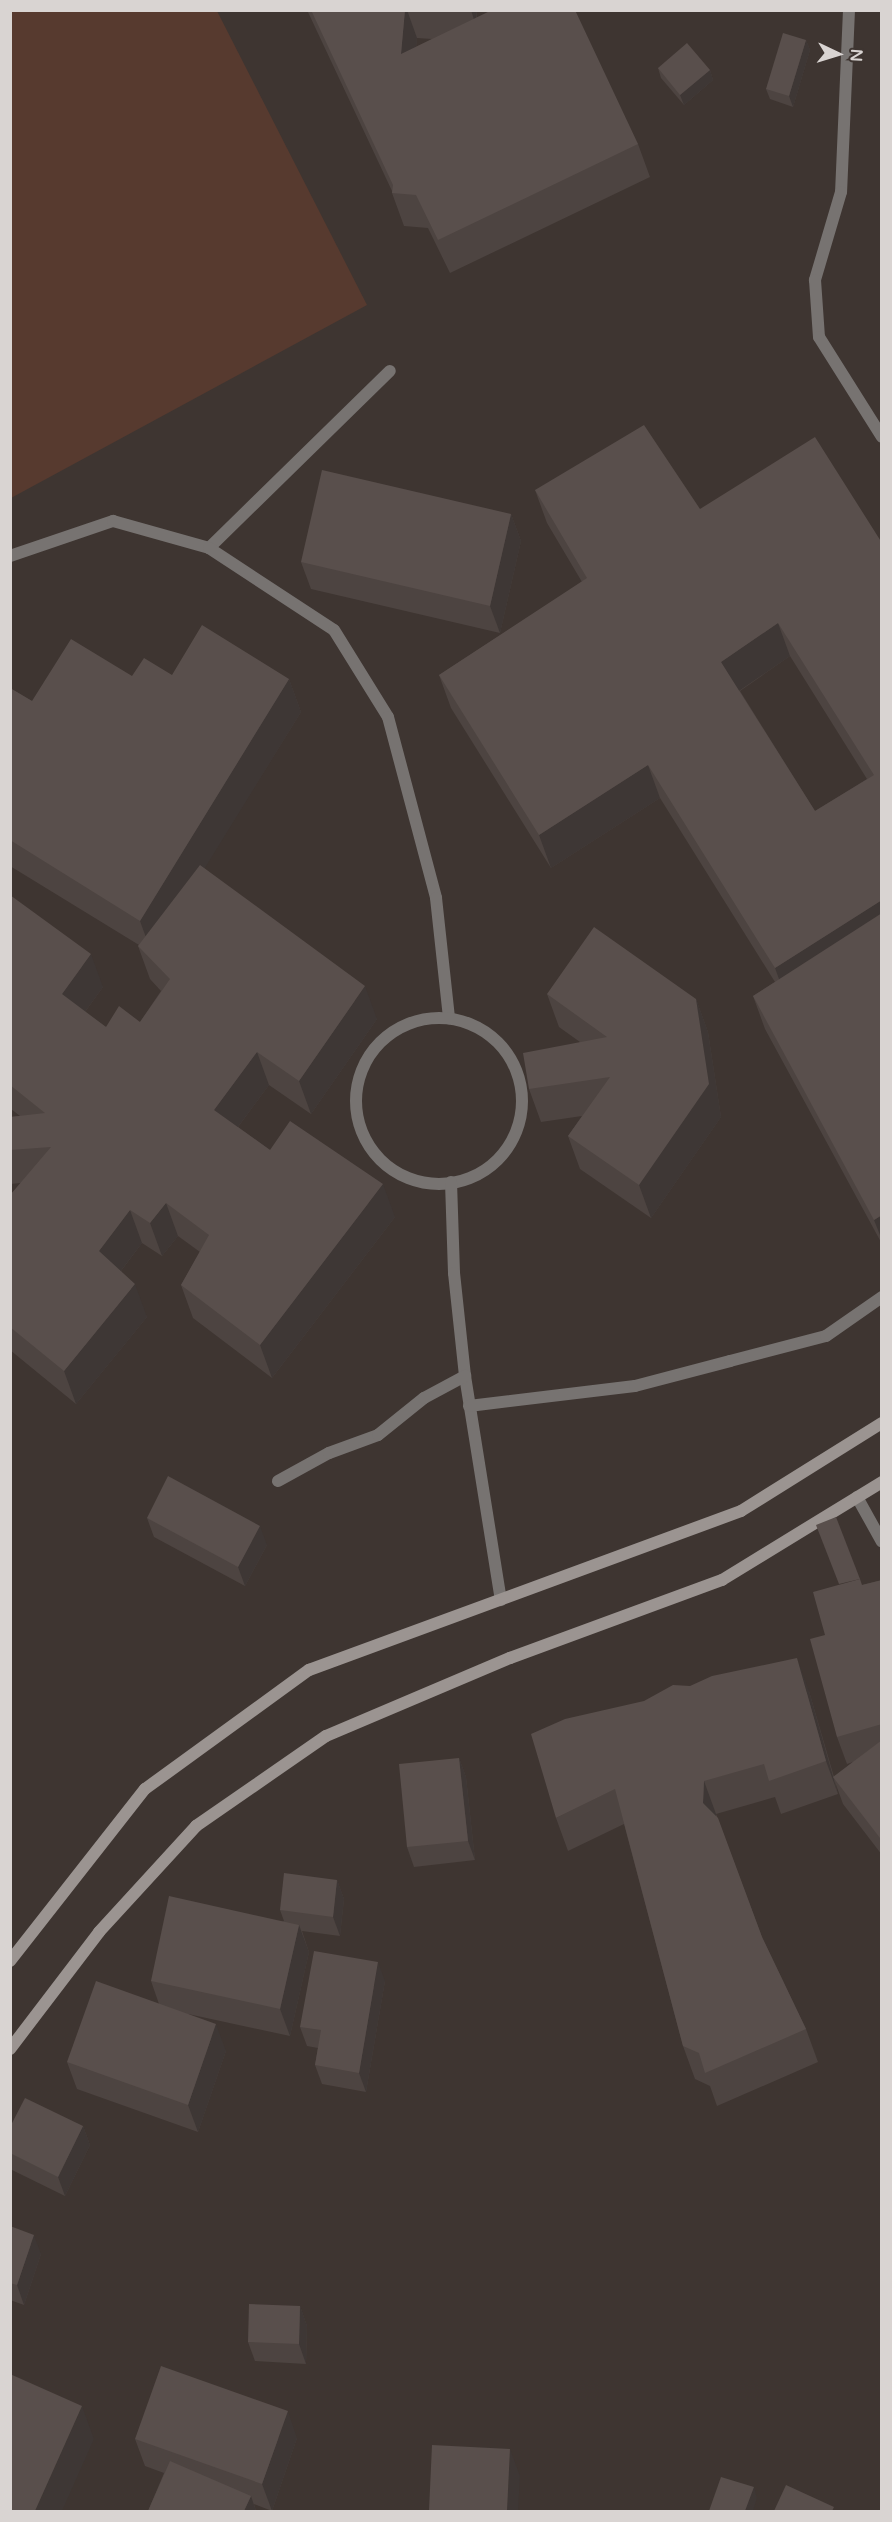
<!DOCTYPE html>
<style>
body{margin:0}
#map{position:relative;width:892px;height:2522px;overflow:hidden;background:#3e3531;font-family:"Varela Round",sans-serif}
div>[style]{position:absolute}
.green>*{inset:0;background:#573a2f}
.street>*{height:12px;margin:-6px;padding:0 6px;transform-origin:6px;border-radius:6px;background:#777371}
.street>.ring{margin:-6px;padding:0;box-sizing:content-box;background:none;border:12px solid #777371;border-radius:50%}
.secondary>*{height:12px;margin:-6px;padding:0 6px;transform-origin:6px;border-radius:6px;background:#9b9491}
.wall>*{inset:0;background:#4d4441}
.shaded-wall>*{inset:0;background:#3e3735}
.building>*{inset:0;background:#594f4c}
span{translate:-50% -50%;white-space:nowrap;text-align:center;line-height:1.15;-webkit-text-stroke:6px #3e3531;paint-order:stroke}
.frame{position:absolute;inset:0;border:12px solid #d9d4d2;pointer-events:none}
.north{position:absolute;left:808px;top:24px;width:60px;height:60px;-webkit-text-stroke:4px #3e3531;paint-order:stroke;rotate:94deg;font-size:16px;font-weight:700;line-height:24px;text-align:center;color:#d9d4d2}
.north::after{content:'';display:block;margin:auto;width:21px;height:27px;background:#d9d4d2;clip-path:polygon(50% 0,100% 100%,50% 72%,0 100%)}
</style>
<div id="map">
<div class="green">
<div style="clip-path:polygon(11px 10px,217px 11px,367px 305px,11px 498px)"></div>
</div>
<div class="street">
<div style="left:849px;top:10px;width:182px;rotate:92.5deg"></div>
<div style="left:841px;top:192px;width:92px;rotate:106.5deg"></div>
<div style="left:815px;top:280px;width:57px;rotate:86deg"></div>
<div style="left:819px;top:337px;width:118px;rotate:57.8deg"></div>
<div style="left:209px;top:548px;width:253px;rotate:-44.4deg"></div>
<div style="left:10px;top:556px;width:109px;rotate:-18.8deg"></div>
<div style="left:113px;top:521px;width:100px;rotate:15.7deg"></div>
<div style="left:209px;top:548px;width:149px;rotate:33.3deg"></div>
<div style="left:334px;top:630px;width:102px;rotate:58.2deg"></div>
<div style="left:388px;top:717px;width:187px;rotate:75.1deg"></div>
<div style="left:436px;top:898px;width:121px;rotate:83.8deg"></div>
<div class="ring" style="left:356px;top:1018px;width:154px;height:154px"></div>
<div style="left:451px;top:1182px;width:91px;rotate:88.1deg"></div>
<div style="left:454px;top:1273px;width:104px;rotate:83.9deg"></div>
<div style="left:465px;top:1376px;width:227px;rotate:80.9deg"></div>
<div style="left:469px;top:1406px;width:167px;rotate:-6.9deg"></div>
<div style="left:635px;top:1386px;width:98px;rotate:-14.7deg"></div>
<div style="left:730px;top:1361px;width:99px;rotate:-14.6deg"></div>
<div style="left:826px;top:1336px;width:68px;rotate:-34.9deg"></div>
<div style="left:278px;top:1481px;width:58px;rotate:-28.8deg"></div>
<div style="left:329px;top:1453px;width:52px;rotate:-20.2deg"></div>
<div style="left:378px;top:1435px;width:59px;rotate:-38.8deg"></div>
<div style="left:424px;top:1398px;width:47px;rotate:-28.2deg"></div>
<div style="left:857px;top:1497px;width:51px;rotate:60.9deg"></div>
</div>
<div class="secondary">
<div style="left:10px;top:1961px;width:219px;rotate:-51.9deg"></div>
<div style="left:145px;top:1789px;width:203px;rotate:-36deg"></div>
<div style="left:309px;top:1670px;width:460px;rotate:-20.2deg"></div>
<div style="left:741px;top:1511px;width:166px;rotate:-32deg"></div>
<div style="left:10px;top:2049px;width:147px;rotate:-52.7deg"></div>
<div style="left:99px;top:1932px;width:144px;rotate:-47.5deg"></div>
<div style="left:196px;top:1826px;width:158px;rotate:-34.7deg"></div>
<div style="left:326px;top:1736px;width:200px;rotate:-23deg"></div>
<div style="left:510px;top:1658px;width:226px;rotate:-20.2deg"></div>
<div style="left:722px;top:1580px;width:188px;rotate:-31.5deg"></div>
</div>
<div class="wall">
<div style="clip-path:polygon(evenodd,307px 10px,477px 10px,477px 18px,638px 144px,650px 177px,450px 273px,428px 228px,404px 226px,392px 193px,392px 191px,307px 10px,417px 38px,432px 39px,416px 47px,417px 38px)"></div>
<div style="clip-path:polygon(806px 40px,810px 50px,793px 107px,770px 99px,766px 89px)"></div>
<div style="clip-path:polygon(658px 68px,710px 70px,713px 80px,684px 105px,661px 78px)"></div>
<div style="clip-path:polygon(evenodd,535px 490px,700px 509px,882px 543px,882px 1244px,765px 1029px,753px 996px,775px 982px,660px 798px,551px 868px,451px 708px,439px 675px,582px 582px,547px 523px,535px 490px,790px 656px,867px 779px,815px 811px,740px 691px,790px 656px)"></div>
<div style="clip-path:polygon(511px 514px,521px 541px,500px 633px,311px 589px,301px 562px)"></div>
<div style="clip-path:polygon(172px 675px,289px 679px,301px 712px,204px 868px,377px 1019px,311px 1114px,269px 1085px,238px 1127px,270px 1150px,395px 1217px,272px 1378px,193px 1318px,181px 1285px,200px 1252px,178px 1236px,162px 1256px,142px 1243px,121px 1271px,147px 1317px,76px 1404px,10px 1350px,10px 1193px,11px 1194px,21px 1183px,10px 1184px,10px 1117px,20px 1116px,11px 1109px,10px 1110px,10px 895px,103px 987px,85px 1012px,106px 1027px,140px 1022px,161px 991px,150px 979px,138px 946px,139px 945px,10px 866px,10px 688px,32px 701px)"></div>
<div style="clip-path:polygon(547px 994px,696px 999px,708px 1032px,721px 1117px,651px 1218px,580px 1169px,568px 1136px,582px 1116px,541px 1122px,529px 1089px,580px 1042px,559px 1027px)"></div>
<div style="clip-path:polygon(147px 1518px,267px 1545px,245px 1586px,154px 1537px)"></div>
<div style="clip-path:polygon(882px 1580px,882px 1855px,843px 1804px,835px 1782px,838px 1794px,781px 1814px,775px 1797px,716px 1814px,762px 1937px,806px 2029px,818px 2062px,717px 2106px,710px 2086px,695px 2079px,683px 2046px,624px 1824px,568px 1851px,556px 1818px,809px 1691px,834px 1777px,853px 1762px,847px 1764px,837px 1737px,825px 1635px,862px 1585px)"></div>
<div style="clip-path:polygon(459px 1758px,466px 1777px,475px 1860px,414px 1867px,407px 1847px)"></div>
<div style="clip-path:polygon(337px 1880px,344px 1899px,340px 1936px,302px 1931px,309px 1952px,290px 2036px,188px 2014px,226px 2051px,198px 2132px,77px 2089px,67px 2062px,159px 2004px,151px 1981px,284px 1921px,280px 1910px)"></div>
<div style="clip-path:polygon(385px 1981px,366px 2092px,322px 2084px,315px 2065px,318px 2048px,307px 2046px,300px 2027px)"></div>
<div style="clip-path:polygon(83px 2126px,90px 2145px,65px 2196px,10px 2169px,10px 2127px)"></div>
<div style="clip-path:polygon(10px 2226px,41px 2254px,24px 2305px,10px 2300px)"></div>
<div style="clip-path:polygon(300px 2306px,307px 2326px,306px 2364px,255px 2361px,248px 2342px)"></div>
<div style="clip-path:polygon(297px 2438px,272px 2511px,254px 2504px,256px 2511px,148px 2511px,164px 2473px,145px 2466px,135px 2439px)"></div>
</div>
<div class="shaded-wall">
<div style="clip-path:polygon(405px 10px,407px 10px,417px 38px,413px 87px,401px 54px)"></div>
<div style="clip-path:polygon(471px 10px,477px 10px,476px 26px)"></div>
<div style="clip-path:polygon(806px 40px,810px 50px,793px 107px,789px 96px)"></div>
<div style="clip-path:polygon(710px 70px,713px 80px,684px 105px,680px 95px)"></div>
<div style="clip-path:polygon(511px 514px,521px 541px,500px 633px,490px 606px)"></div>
<div style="clip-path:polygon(778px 623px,790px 656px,733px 695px,721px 662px)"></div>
<div style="clip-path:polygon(289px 679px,301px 712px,152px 954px,140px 921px)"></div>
<div style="clip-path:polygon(648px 765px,660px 798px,551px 868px,539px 835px)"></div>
<div style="clip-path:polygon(882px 900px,882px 941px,787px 1001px,775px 968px)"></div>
<div style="clip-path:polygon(91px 954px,103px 987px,74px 1027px,62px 994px)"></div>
<div style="clip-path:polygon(365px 986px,377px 1019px,311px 1114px,299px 1081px)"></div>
<div style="clip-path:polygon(696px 999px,708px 1032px,721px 1117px,651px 1218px,639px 1185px)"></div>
<div style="clip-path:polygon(257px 1052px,269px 1085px,226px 1143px,214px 1110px)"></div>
<div style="clip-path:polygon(383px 1184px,395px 1217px,272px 1378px,260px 1345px)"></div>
<div style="clip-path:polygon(166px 1203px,178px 1236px,162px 1256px,150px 1223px)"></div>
<div style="clip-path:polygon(130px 1210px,142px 1243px,111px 1284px,99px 1251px)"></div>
<div style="clip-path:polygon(882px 1215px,882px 1240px,874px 1220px)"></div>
<div style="clip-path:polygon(135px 1284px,147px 1317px,76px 1404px,64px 1371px)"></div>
<div style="clip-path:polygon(260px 1526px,267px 1545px,245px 1586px,238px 1567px)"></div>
<div style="clip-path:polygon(797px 1658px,809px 1691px,838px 1794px,826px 1761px)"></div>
<div style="clip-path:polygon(459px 1758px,466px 1777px,475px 1860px,468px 1841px)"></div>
<div style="clip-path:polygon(704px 1781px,716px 1814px,715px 1836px,703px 1803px)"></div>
<div style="clip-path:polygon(337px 1880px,344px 1899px,340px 1936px,333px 1917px)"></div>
<div style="clip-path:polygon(299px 1925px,309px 1952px,290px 2036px,280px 2009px)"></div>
<div style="clip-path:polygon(378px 1962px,385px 1981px,366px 2092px,359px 2073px)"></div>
<div style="clip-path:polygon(216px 2024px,226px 2051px,198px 2132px,188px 2105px)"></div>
<div style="clip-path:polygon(83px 2126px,90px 2145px,65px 2196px,58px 2177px)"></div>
<div style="clip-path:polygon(34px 2235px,41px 2254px,24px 2305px,17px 2285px)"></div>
<div style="clip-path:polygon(300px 2306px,307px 2326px,306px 2364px,299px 2344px)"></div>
<div style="clip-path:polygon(82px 2406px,94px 2439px,62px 2511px,35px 2511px)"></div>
<div style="clip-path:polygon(288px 2411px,297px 2438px,272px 2511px,262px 2484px)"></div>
<div style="clip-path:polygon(510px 2449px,520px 2476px,518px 2511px,507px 2511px)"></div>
<div style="clip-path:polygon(754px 2487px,757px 2498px,753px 2511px,745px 2511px)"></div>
<div style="clip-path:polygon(251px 2496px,256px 2511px,244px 2511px)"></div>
</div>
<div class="building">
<div style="clip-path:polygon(311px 10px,405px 10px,401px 54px,492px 10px,575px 10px,638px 144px,438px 240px,416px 195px,392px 193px,393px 185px)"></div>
<div style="clip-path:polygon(783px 33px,806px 40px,789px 96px,766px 89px)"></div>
<div style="clip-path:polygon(687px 43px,710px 70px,680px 95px,658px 68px)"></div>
<div style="clip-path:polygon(881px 110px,882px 204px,880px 204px)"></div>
<div style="clip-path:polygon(evenodd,644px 425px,700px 509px,815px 437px,882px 543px,882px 900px,775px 968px,648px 765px,539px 835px,439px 675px,587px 578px,535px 490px,644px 425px,778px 623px,874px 775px,815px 811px,721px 662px,778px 623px)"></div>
<div style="clip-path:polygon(322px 470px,511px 514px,490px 606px,301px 562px)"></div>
<div style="clip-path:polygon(202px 625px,289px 679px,140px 921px,10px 840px,10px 688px,32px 701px,71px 639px,132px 676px,144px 658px,172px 675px)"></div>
<div style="clip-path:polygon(200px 865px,365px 986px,299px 1081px,257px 1052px,214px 1110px,270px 1150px,290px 1121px,383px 1184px,260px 1345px,181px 1285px,209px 1235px,166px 1203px,150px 1223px,130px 1210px,99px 1251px,135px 1284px,64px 1371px,10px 1327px,10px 1193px,11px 1194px,51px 1147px,10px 1150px,10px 1117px,45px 1113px,10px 1085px,10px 895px,91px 954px,62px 994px,106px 1027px,119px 1006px,140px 1022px,170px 979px,138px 946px)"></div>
<div style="clip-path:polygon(882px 913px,882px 1215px,874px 1220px,753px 996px)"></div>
<div style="clip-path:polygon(594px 927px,696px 999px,709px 1084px,639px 1185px,568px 1136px,610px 1077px,529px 1089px,523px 1053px,607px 1037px,547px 994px)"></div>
<div style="clip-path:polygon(168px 1476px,260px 1526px,238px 1567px,147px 1518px)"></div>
<div style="clip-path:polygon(836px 1517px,860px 1579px,839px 1584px,816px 1525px)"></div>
<div style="clip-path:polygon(860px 1579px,862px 1585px,882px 1580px,882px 1724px,837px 1737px,810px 1639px,825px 1635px,813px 1592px)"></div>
<div style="clip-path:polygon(797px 1658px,826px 1761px,769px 1781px,764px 1764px,704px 1781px,703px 1803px,718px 1818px,762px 1937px,806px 2029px,705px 2073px,699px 2053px,683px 2046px,615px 1789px,556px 1818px,531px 1734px,565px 1719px,644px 1701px,673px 1685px,690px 1686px,712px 1676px)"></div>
<div style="clip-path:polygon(882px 1740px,882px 1837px,880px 1838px,833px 1777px)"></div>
<div style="clip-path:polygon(459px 1758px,468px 1841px,407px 1847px,399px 1764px)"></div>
<div style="clip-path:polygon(284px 1873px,337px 1880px,333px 1917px,280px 1910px)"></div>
<div style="clip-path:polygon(169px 1896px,299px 1925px,280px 2009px,151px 1981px)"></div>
<div style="clip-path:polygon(314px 1951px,378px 1962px,359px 2073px,315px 2065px,321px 2030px,300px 2027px)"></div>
<div style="clip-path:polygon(96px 1981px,216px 2024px,188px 2105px,67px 2062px)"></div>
<div style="clip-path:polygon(25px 2098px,83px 2126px,58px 2177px,10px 2153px,10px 2127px)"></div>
<div style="clip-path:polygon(10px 2226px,34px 2235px,17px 2285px,10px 2283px)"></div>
<div style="clip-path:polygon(249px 2304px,300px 2306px,299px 2344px,248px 2342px)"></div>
<div style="clip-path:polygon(161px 2366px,288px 2411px,262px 2484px,135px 2439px)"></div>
<div style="clip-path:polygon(10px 2374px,82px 2406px,35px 2511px,10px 2511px)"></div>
<div style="clip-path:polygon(432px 2445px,510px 2449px,507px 2511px,429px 2511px)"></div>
<div style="clip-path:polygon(170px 2461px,251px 2496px,244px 2511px,148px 2511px)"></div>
<div style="clip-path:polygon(721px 2477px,754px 2487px,745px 2511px,709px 2511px)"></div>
<div style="clip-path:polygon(786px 2485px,834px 2507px,832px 2511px,774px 2511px)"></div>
</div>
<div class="frame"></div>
<div class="north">N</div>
</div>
